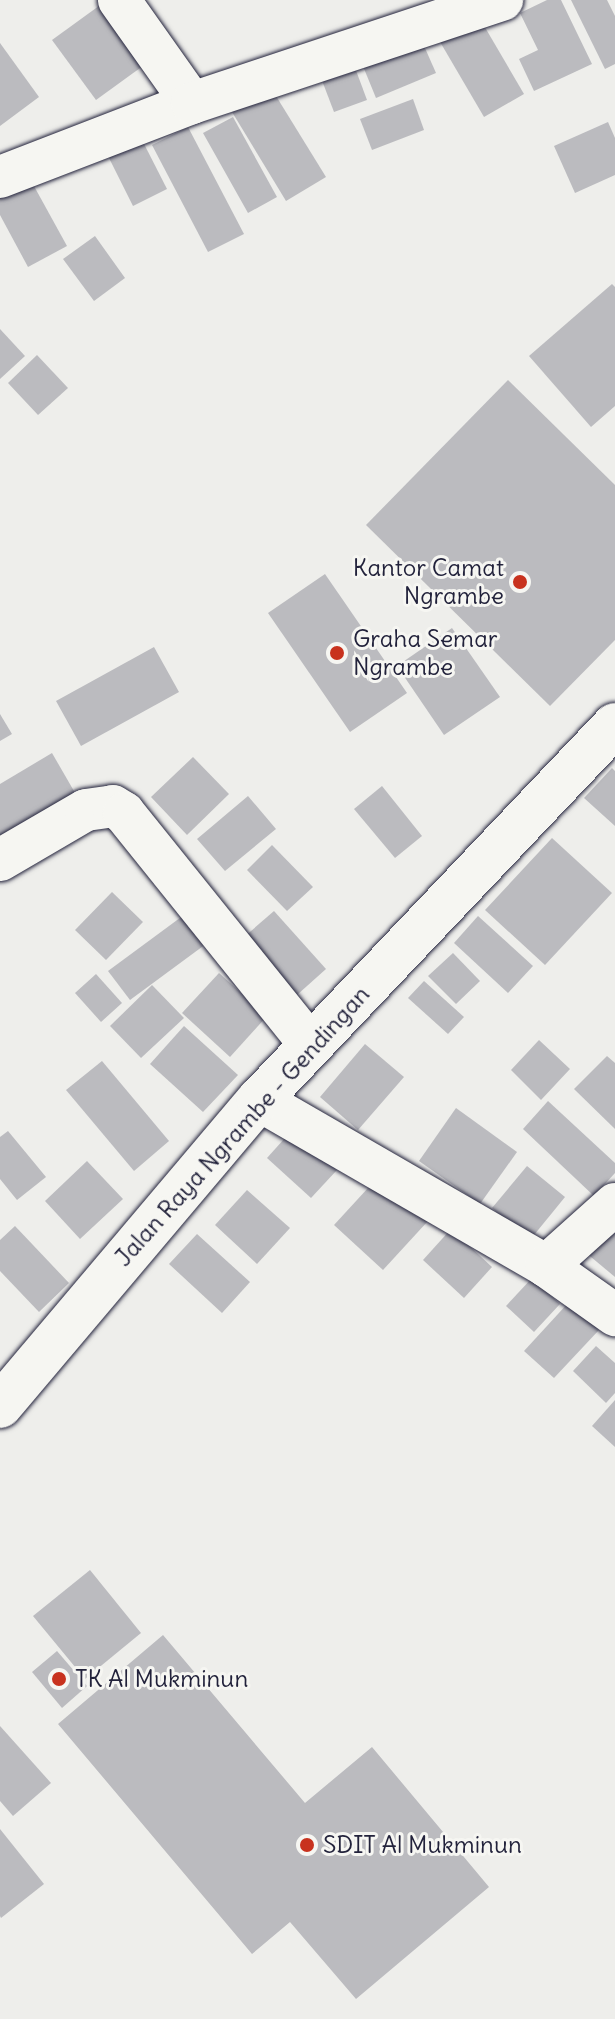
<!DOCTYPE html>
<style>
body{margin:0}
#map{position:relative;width:615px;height:2019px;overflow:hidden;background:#eeeeeb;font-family:Delius,sans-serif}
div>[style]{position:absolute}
.building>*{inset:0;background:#bbbbbf}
.roads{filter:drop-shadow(0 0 2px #22223b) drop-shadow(0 0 2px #22223b)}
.minor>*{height:42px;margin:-21px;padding:0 21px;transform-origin:21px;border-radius:21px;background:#f6f6f2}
.major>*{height:44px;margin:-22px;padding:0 22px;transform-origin:22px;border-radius:22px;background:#f6f6f2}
.dots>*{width:22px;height:22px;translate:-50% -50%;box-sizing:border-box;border:4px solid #f6f6f2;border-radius:50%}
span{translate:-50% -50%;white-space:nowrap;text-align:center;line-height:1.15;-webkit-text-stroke:6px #f6f6f2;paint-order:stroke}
.poi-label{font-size:24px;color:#22223b}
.right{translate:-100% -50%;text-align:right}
.left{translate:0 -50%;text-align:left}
.street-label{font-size:24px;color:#22223b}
</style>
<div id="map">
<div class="building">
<div style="clip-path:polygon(547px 0,561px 0,592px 64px,534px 91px,519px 59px,538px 50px,520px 13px)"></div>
<div style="clip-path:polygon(571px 0,607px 0,615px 16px,615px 64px,605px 69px)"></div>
<div style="clip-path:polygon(103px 3px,147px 63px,96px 100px,52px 40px)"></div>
<div style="clip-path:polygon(476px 12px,524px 94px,484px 117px,436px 35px)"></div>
<div style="clip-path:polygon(417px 30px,436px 73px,376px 98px,358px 54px)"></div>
<div style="clip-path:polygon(0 43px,39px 97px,0 126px)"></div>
<div style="clip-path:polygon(351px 57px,367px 100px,334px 112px,318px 70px)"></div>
<div style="clip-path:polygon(268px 83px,326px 177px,286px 201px,229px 107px)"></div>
<div style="clip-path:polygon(413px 99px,424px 130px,372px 150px,360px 119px)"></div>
<div style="clip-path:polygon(233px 117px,277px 197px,248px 213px,203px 133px)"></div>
<div style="clip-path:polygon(608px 122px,615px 138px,615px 175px,575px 193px,554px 146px)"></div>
<div style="clip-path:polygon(188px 127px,244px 234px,208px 252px,152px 145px)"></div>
<div style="clip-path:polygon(139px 134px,167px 189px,133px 206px,105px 150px)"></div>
<div style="clip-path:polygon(29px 177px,67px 246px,28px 267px,0 215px,0 193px)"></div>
<div style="clip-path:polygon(95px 236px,125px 278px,94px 301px,63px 259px)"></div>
<div style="clip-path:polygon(612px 284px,615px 287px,615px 406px,591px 427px,529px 356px)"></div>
<div style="clip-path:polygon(0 329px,25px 356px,0 379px)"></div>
<div style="clip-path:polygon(37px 355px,68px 388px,38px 415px,8px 383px)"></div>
<div style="clip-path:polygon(508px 380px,615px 485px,615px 640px,550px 706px,366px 525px)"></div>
<div style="clip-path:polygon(325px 574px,407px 693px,350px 732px,268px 613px)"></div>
<div style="clip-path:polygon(452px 628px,500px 697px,444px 735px,397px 666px)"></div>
<div style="clip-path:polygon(154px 647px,179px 692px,81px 746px,56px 701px)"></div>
<div style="clip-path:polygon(0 714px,12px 734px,0 741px)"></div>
<div style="clip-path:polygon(52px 753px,78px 798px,0 844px,0 784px)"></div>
<div style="clip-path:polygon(193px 757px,229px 794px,187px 835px,151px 797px)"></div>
<div style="clip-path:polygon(612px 768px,615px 771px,615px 826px,584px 798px)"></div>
<div style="clip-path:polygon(382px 786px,422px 836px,395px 858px,354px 809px)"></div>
<div style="clip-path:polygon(248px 796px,276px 829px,225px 871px,197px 839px)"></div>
<div style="clip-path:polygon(552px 838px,612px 893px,545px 965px,485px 910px)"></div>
<div style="clip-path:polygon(272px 845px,313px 887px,287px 911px,247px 870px)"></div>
<div style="clip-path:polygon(112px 892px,143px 922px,106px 960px,75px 930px)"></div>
<div style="clip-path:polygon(274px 911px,326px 969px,288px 1003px,236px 944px)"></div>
<div style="clip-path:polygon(188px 912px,210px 941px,130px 1000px,108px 971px)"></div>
<div style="clip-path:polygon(478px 916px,533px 966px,508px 993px,454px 943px)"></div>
<div style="clip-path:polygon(453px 953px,480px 981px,456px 1004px,428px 976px)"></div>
<div style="clip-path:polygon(219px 973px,267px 1016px,230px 1057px,182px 1013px)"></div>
<div style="clip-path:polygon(96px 974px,122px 1003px,101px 1022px,75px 993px)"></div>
<div style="clip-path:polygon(424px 981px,464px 1017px,448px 1034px,408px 998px)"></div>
<div style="clip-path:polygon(152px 985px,184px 1018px,141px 1058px,110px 1026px)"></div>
<div style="clip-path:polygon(184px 1026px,238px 1075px,203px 1112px,150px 1064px)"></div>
<div style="clip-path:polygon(539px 1040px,570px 1069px,541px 1100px,511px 1070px)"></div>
<div style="clip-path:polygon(365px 1044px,404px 1077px,358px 1130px,320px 1097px)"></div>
<div style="clip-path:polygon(607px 1056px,615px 1063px,615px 1129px,574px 1089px)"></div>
<div style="clip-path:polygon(102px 1061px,169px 1141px,134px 1171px,66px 1090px)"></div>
<div style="clip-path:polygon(548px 1101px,615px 1163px,615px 1173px,594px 1196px,523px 1129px)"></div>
<div style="clip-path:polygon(456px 1108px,517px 1152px,480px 1204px,419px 1161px)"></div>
<div style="clip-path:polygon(293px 1129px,337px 1170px,311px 1198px,267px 1158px)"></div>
<div style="clip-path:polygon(8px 1131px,46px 1177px,17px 1200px,0 1179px,0 1137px)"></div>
<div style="clip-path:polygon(87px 1161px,123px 1199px,80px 1239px,45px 1201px)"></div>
<div style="clip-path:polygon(527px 1166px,565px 1197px,530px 1240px,492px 1208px)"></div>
<div style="clip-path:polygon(379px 1176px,428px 1221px,383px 1270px,334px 1225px)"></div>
<div style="clip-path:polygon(247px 1190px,290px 1228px,257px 1264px,215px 1225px)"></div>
<div style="clip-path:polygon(615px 1215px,615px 1277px,585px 1252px)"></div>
<div style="clip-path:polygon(15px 1226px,69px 1283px,39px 1312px,0 1271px,0 1240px)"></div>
<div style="clip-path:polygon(451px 1229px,492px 1267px,464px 1298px,423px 1260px)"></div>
<div style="clip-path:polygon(197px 1234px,250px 1282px,222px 1313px,169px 1264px)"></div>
<div style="clip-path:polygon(532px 1278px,560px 1304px,534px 1332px,506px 1306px)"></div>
<div style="clip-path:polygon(569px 1302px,599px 1330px,554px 1378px,524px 1351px)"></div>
<div style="clip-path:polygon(596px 1346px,615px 1363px,615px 1393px,606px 1403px,573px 1371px)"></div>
<div style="clip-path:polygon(615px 1400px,615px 1447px,592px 1426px)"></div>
<div style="clip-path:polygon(90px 1570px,141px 1633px,85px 1679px,33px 1616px)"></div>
<div style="clip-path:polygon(163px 1635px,305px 1803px,372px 1747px,489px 1887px,356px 1999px,290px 1922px,252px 1954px,58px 1724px)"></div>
<div style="clip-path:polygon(57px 1651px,87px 1686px,62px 1708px,32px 1672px)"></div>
<div style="clip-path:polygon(0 1726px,51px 1783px,13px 1816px,0 1801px)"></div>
<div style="clip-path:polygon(0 1829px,44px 1884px,1px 1918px,0 1916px)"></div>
</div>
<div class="roads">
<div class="minor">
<div style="left:119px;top:0;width:126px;rotate:54.7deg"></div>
<div style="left:0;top:177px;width:206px;rotate:-21.1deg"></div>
<div style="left:192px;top:103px;width:327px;rotate:-18.4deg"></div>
<div style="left:0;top:860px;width:99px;rotate:-30.2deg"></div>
<div style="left:86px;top:810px;width:27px;rotate:-8deg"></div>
<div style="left:113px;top:806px;width:13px;rotate:32deg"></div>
<div style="left:124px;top:813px;width:297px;rotate:51.2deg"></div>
<div style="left:259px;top:1100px;width:332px;rotate:30deg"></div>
<div style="left:546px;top:1266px;width:85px;rotate:35.4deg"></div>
<div style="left:546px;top:1266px;width:93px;rotate:-41.9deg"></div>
</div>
<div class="major">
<div style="left:0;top:1406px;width:401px;rotate:-49.8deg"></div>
<div style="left:259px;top:1100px;width:517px;rotate:-46.49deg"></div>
</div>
</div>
<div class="dots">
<div style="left:520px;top:582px;background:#c8321e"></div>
<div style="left:337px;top:653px;background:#c8321e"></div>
<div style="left:59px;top:1679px;background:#c8321e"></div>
<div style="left:307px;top:1845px;background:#c8321e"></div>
</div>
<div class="poi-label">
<span class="right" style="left:504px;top:582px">Kantor Camat<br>Ngrambe</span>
<span class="left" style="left:353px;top:653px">Graha Semar<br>Ngrambe</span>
<span class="left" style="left:75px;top:1679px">TK Al Mukminun</span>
<span class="left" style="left:323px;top:1845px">SDIT Al Mukminun</span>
</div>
<div class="street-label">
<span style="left:242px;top:1126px;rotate:-48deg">Jalan Raya Ngrambe - Gendingan</span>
</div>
</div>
